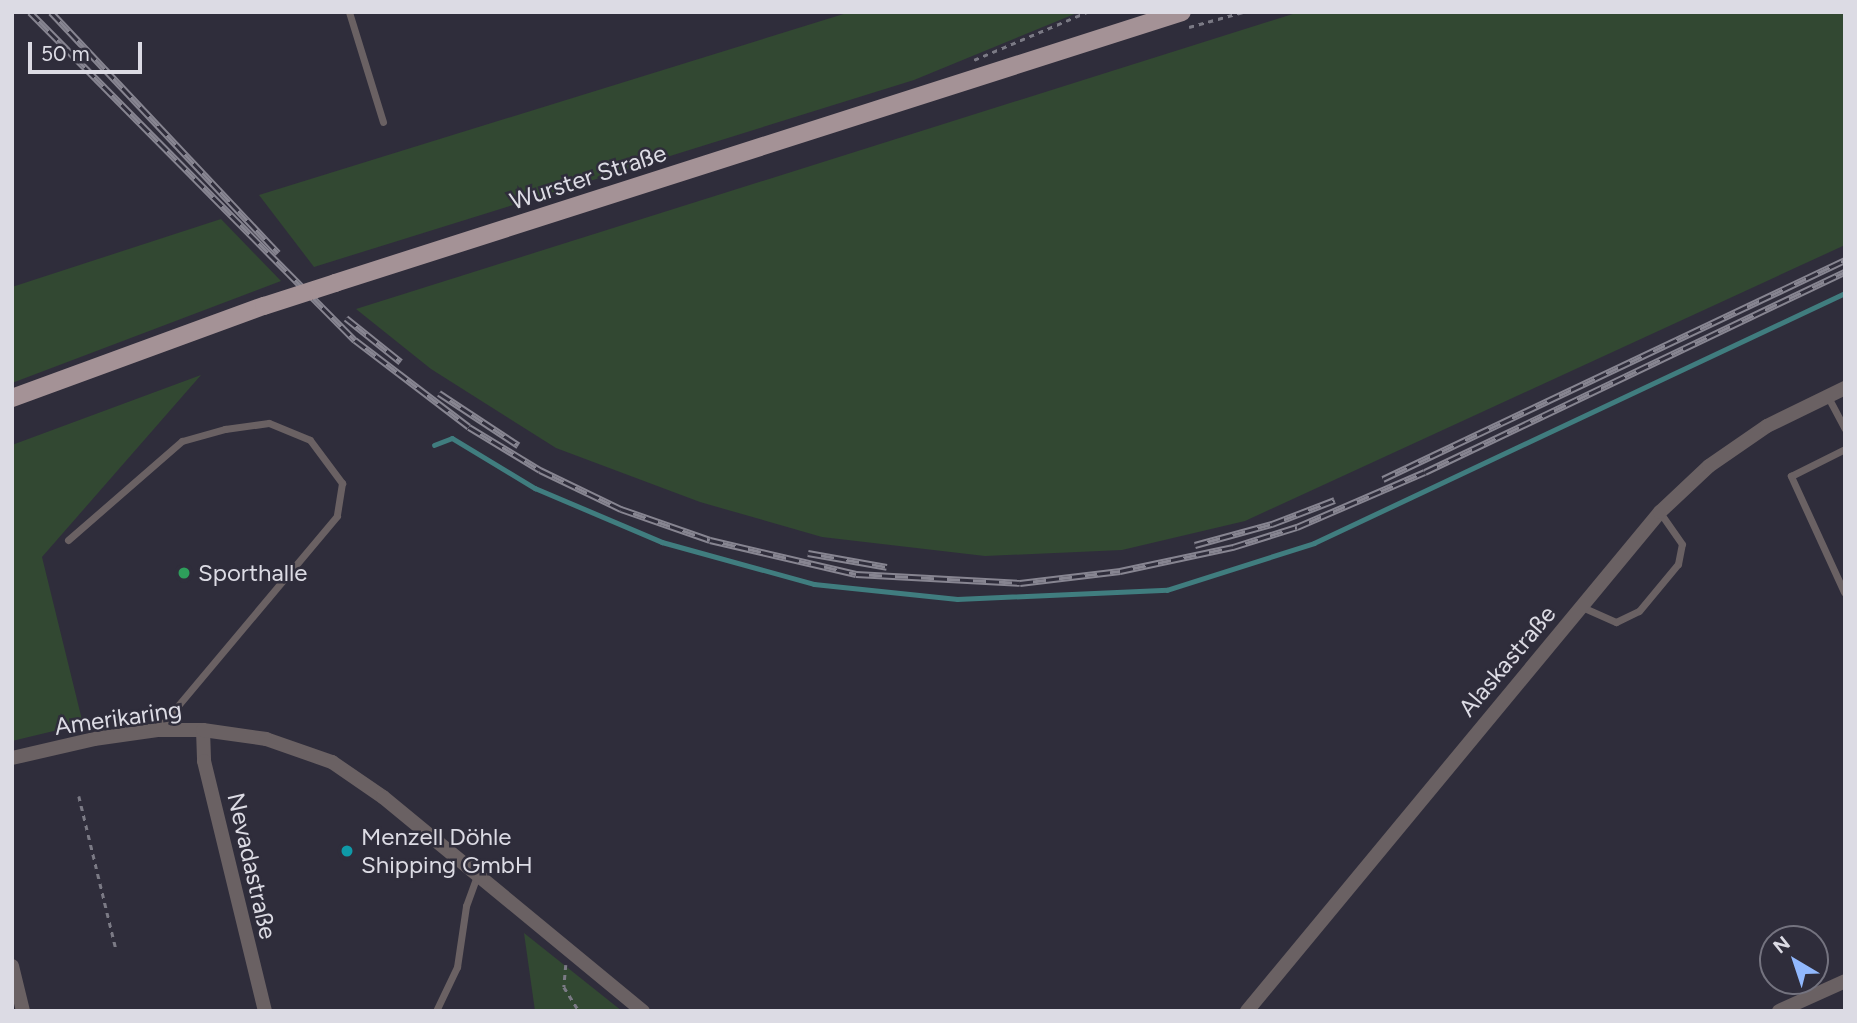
<!DOCTYPE html>
<meta charset="utf-8">
<style>
body{margin:0}
#map{position:relative;width:1857px;height:1023px;overflow:hidden;background:#2f2d3b;font-family:Figtree,sans-serif}
div>[style]{position:absolute}
.green>*{inset:0;background:#324832}
.stream>*{height:4.5px;margin:-2.25px;padding:0 2.25px;transform-origin:2.25px;border-radius:2.25px;background:#407d7f}
.path>*{height:2.5px;margin-top:-1.25px;transform-origin:0;background:repeating-linear-gradient(90deg,#7b7a85 0 5px,transparent 0 10px)}
.service>*{height:7px;margin:-3.5px;padding:0 3.5px;transform-origin:3.5px;border-radius:3.5px;background:#6a6163}
.minor>*{height:14px;margin:-7px;padding:0 7px;transform-origin:7px;border-radius:7px;background:#6a6163}
.primary>*{height:18px;margin:-9px;padding:0 9px;transform-origin:9px;border-radius:9px;background:#a49296}
.rail>*{height:7px;margin-top:-3.5px;transform-origin:0;background:repeating-linear-gradient(90deg,#2f2d3b 0 13px,#878591 0 26px);box-sizing:border-box;border-block:2px solid #878591}
.primary-bridge>*{height:18px;margin:-9px;padding:0 9px;transform-origin:9px;border-radius:9px;background:#a49296}
.dots>*{width:19px;height:19px;translate:-50% -50%;box-sizing:border-box;border:4px solid #2f2d3b;border-radius:50%}
span{translate:-50% -50%;white-space:nowrap;text-align:center;line-height:1.15;-webkit-text-stroke:5px #2f2d3b;paint-order:stroke}
.street-label{font-size:24px;color:#dcdbe4}
.poi-label{font-size:24px;color:#dcdbe4}
.left{translate:0 -50%;text-align:left}
.frame{position:absolute;inset:0;border:14px solid #dcdbe4;pointer-events:none}
.north{position:absolute;left:1759px;top:925px;width:70px;height:70px;box-sizing:border-box;background:#2f2d3b;border:2px solid #74737f;border-radius:50%;rotate:321deg;font-size:19px;font-weight:700;line-height:28px;text-align:center;color:#dcdbe4}
.north::after{content:'';display:block;margin:auto;width:24px;height:32px;background:#91b8fd;clip-path:polygon(50% 0,100% 100%,50% 72%,0 100%)}
.scale{position:absolute;left:28px;top:42px;width:114px;height:32px;box-sizing:border-box;border:4px solid #dcdbe4;border-top:0;padding-left:9px;font-size:21px;line-height:24px;white-space:nowrap;color:#dcdbe4;-webkit-text-stroke:5px #2f2d3b;paint-order:stroke}
</style>
<div id="map">
<div class="green">
<div style="clip-path:polygon(850px 12px,1077px 13px,914px 80px,314px 267px,259px 195px)"></div>
<div style="clip-path:polygon(1299px 12px,1845px 12px,1845px 245px,1245px 521px,1122px 550px,985px 556px,822px 537px,700px 502px,556px 448px,431px 369px,356px 309px)"></div>
<div style="clip-path:polygon(221px 219px,281px 281px,12px 383px,12px 287px)"></div>
<div style="clip-path:polygon(201px 375px,42px 557px,83px 724px,12px 741px,12px 445px)"></div>
<div style="clip-path:polygon(524px 933px,622px 1011px,535px 1011px)"></div>
</div>
<div class="stream">
<div style="left:434px;top:445px;width:19px;rotate:-21deg"></div>
<div style="left:452px;top:438px;width:97px;rotate:31.1deg"></div>
<div style="left:535px;top:488px;width:138px;rotate:23deg"></div>
<div style="left:662px;top:542px;width:158px;rotate:15.4deg"></div>
<div style="left:814px;top:584px;width:144px;rotate:6deg"></div>
<div style="left:957px;top:599px;width:210px;rotate:-2.5deg"></div>
<div style="left:1167px;top:590px;width:154px;rotate:-17.7deg"></div>
<div style="left:1314px;top:543px;width:587px;rotate:-25.21deg"></div>
</div>
<div class="path">
<div style="left:1189px;top:27px;width:56px;rotate:-15.5deg"></div>
<div style="left:974px;top:60px;width:123px;rotate:-23deg"></div>
<div style="left:79px;top:796px;width:157px;rotate:76.4deg"></div>
<div style="left:566px;top:965px;width:22px;rotate:95deg"></div>
<div style="left:564px;top:987px;width:28px;rotate:58deg"></div>
</div>
<div class="service">
<div style="left:349px;top:12px;width:115px;rotate:72.8deg"></div>
<div style="left:1828px;top:397px;width:36px;rotate:62deg"></div>
<div style="left:68px;top:540px;width:151px;rotate:-41deg"></div>
<div style="left:182px;top:441px;width:45px;rotate:-15.6deg"></div>
<div style="left:225px;top:429px;width:44px;rotate:-7.8deg"></div>
<div style="left:269px;top:423px;width:44px;rotate:22.5deg"></div>
<div style="left:310px;top:440px;width:54px;rotate:53.3deg"></div>
<div style="left:342px;top:483px;width:33px;rotate:99deg"></div>
<div style="left:337px;top:516px;width:278px;rotate:130deg"></div>
<div style="left:1844px;top:592px;width:128px;rotate:-114.6deg"></div>
<div style="left:1791px;top:476px;width:60px;rotate:-26.6deg"></div>
<div style="left:1582px;top:607px;width:37px;rotate:24deg"></div>
<div style="left:1616px;top:622px;width:25px;rotate:-26deg"></div>
<div style="left:1639px;top:611px;width:61px;rotate:-50.3deg"></div>
<div style="left:1678px;top:564px;width:20px;rotate:-79deg"></div>
<div style="left:1682px;top:544px;width:39px;rotate:-125deg"></div>
<div style="left:436px;top:1011px;width:49px;rotate:-64.5deg"></div>
<div style="left:457px;top:967px;width:62px;rotate:-81.6deg"></div>
<div style="left:466px;top:906px;width:33px;rotate:-70deg"></div>
</div>
<div class="minor">
<div style="left:203px;top:730px;width:31px;rotate:88deg"></div>
<div style="left:204px;top:761px;width:257px;rotate:76.3deg"></div>
<div style="left:12px;top:758px;width:84px;rotate:-13deg"></div>
<div style="left:94px;top:739px;width:64px;rotate:-8.1deg"></div>
<div style="left:157px;top:730px;width:46px"></div>
<div style="left:203px;top:730px;width:64px;rotate:8.1deg"></div>
<div style="left:266px;top:739px;width:70px;rotate:19.2deg"></div>
<div style="left:332px;top:762px;width:62px;rotate:34.5deg"></div>
<div style="left:383px;top:797px;width:337px;rotate:39.5deg"></div>
<div style="left:12px;top:966px;width:46px;rotate:76.3deg"></div>
<div style="left:1247px;top:1011px;width:648px;rotate:-50.39deg"></div>
<div style="left:1660px;top:512px;width:67px;rotate:-43.2deg"></div>
<div style="left:1709px;top:466px;width:70px;rotate:-34.6deg"></div>
<div style="left:1767px;top:426px;width:87px;rotate:-26deg"></div>
<div style="left:1779px;top:1011px;width:72px;rotate:-24.4deg"></div>
</div>
<div class="primary">
<div style="left:335px;top:283px;width:889px;rotate:-17.74deg"></div>
<div style="left:12px;top:398px;width:268px;rotate:-20.1deg"></div>
</div>
<div class="rail">
<div style="left:30px;top:12px;width:462px;rotate:45.3deg"></div>
<div style="left:355px;top:340px;width:143px;rotate:37.3deg"></div>
<div style="left:469px;top:427px;width:83px;rotate:31.2deg"></div>
<div style="left:540px;top:470px;width:90px;rotate:25.7deg"></div>
<div style="left:621px;top:509px;width:94px;rotate:19.2deg"></div>
<div style="left:710px;top:540px;width:150px;rotate:13.1deg"></div>
<div style="left:856px;top:574px;width:164px;rotate:3.1deg"></div>
<div style="left:1020px;top:583px;width:101px;rotate:-6.8deg"></div>
<div style="left:1120px;top:571px;width:116px;rotate:-12deg"></div>
<div style="left:1233px;top:547px;width:67px;rotate:-17.4deg"></div>
<div style="left:1297px;top:527px;width:139px;rotate:-23.3deg"></div>
<div style="left:1425px;top:472px;width:465px;rotate:-25.5deg"></div>
<div style="left:51px;top:12px;width:331px;rotate:46.7deg"></div>
<div style="left:346px;top:318px;width:70px;rotate:38.7deg"></div>
<div style="left:439px;top:393px;width:95px;rotate:33.4deg"></div>
<div style="left:1383px;top:479px;width:511px;rotate:-25.36deg"></div>
<div style="left:1195px;top:545px;width:80px;rotate:-15.3deg"></div>
<div style="left:1272px;top:524px;width:67px;rotate:-20.9deg"></div>
<div style="left:808px;top:553px;width:80px;rotate:10deg"></div>
</div>
<div class="primary-bridge">
<div style="left:264px;top:306px;width:75px;rotate:-17.9deg"></div>
</div>
<div class="dots">
<div style="left:184px;top:573px;background:#2e9e5b"></div>
<div style="left:347px;top:851px;background:#0f9aa8"></div>
</div>
<div class="street-label">
<span style="left:588px;top:177px;rotate:-18deg">Wurster Straße</span>
<span style="left:1507px;top:661px;rotate:-50deg">Alaskastraße</span>
<span style="left:118px;top:718px;rotate:-8deg">Amerikaring</span>
<span style="left:252px;top:866px;rotate:77deg">Nevadastraße</span>
</div>
<div class="poi-label">
<span class="left" style="left:198px;top:573px">Sporthalle</span>
<span class="left" style="left:361px;top:851px">Menzell Döhle<br>Shipping GmbH</span>
</div>
<div class="frame"></div>
<div class="north">N</div>
<div class="scale">50 m</div>
</div>
